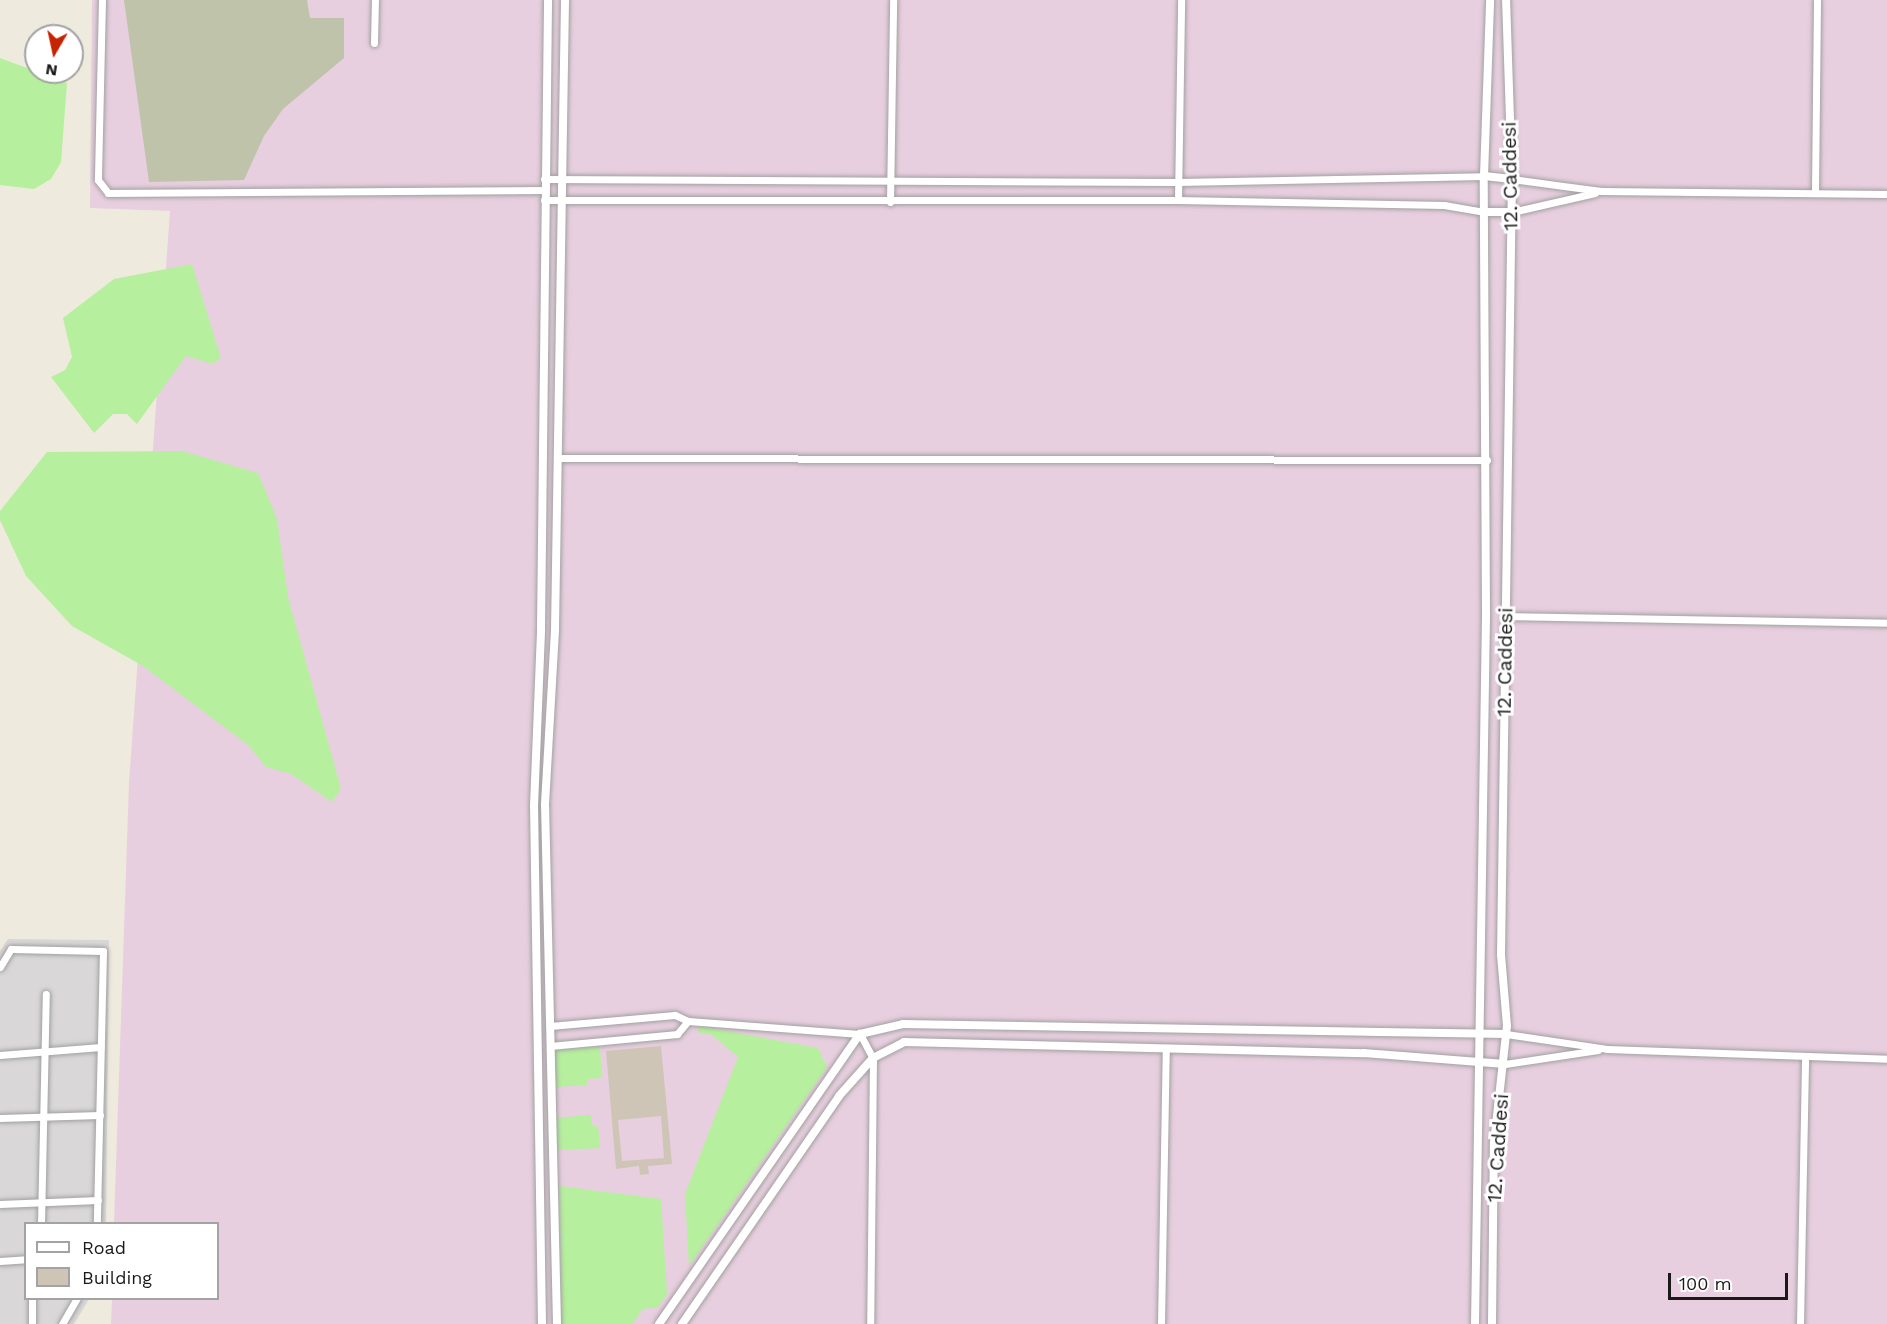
<!DOCTYPE html>
<style>
body{margin:0}
#map{position:relative;width:1887px;height:1324px;overflow:hidden;background:#eeebde;font-family:"Work Sans",sans-serif}
div>[style]{position:absolute}
.residential>*{inset:0;background:#d9d7d7}
.industrial>*{inset:0;background:#e8cfdf}
.construction>*{inset:0;background:#bec3a9}
.grass>*{inset:0;background:#b6ef9d}
.building>*{inset:0;background:#cec5b7}
.roads{filter:drop-shadow(0 0 2px #a1a1a1) drop-shadow(0 0 2px #a1a1a1)}
.minor>*{height:7px;margin:-3.5px;padding:0 3.5px;transform-origin:3.5px;border-radius:3.5px;background:#fff}
.tertiary>*{height:8px;margin:-4px;padding:0 4px;transform-origin:4px;border-radius:4px;background:#fff}
span{translate:-50% -50%;white-space:nowrap;text-align:center;line-height:1.15;-webkit-text-stroke:6px #fff;paint-order:stroke}
.street-label{font-size:20px;color:#1a1a1a}
.legend{position:absolute;left:24px;top:1222px;width:195px;height:78px;box-sizing:border-box;background:#fff;border:2px solid #a3a3a3;margin:0;padding:8px 10px;list-style:none;font-size:18px;color:#1a1a1a}
.legend li{display:flex;align-items:center;gap:12px;height:30px}
.legend b{width:30px;border:2px solid #a3a3a3}
.north{position:absolute;left:24px;top:24px;width:60px;height:60px;box-sizing:border-box;background:#fff;border:2px solid #a3a3a3;border-radius:50%;rotate:189deg;font-size:16px;font-weight:700;line-height:24px;text-align:center;color:#1a1a1a}
.north::after{content:'';display:block;margin:auto;width:21px;height:27px;background:#c52400;clip-path:polygon(50% 0,100% 100%,50% 72%,0 100%)}
.scale{position:absolute;left:1668px;top:1273px;width:120px;height:27px;box-sizing:border-box;border:3px solid #1a1a1a;border-top:0;padding-left:8px;font-size:18px;line-height:21px;white-space:nowrap;color:#1a1a1a;-webkit-text-stroke:4px #fff;paint-order:stroke}
</style>
<div id="map">
<div class="residential">
<div style="clip-path:polygon(8px 939px,109px 940px,106px 1223px,26px 1224px,26px 1298px,89px 1299px,74px 1324px,0 1324px,0 951px)"></div>
</div>
<div class="industrial">
<div style="clip-path:polygon(92px 0,1887px 0,1887px 1324px,111px 1324px,112px 1299px,218px 1298px,218px 1224px,114px 1223px,129px 782px,170px 211px,90px 208px)"></div>
</div>
<div class="construction">
<div style="clip-path:polygon(124px 0,307px 0,310px 18px,344px 18px,344px 58px,283px 109px,264px 136px,244px 180px,149px 182px)"></div>
</div>
<div class="grass">
<div style="clip-path:polygon(0 58px,67px 83px,61px 162px,51px 179px,34px 189px,0 185px)"></div>
<div style="clip-path:polygon(192px 264px,221px 358px,212px 364px,186px 356px,137px 424px,127px 414px,113px 414px,94px 433px,51px 377px,65px 370px,72px 357px,63px 318px,114px 279px)"></div>
<div style="clip-path:polygon(182px 451px,258px 473px,277px 519px,288px 597px,341px 789px,332px 802px,291px 774px,266px 767px,248px 745px,143px 666px,72px 626px,26px 576px,0 520px,0 511px,47px 452px)"></div>
<div style="clip-path:polygon(700px 1026px,818px 1048px,827px 1067px,689px 1266px,685px 1194px,738px 1057px,712px 1035px,697px 1032px)"></div>
<div style="clip-path:polygon(600px 1047px,602px 1078px,587px 1079px,587px 1085px,556px 1087px,554px 1050px)"></div>
<div style="clip-path:polygon(591px 1115px,592px 1126px,598px 1126px,600px 1148px,557px 1150px,555px 1118px)"></div>
<div style="clip-path:polygon(560px 1186px,661px 1199px,667px 1294px,658px 1307px,643px 1309px,632px 1324px,561px 1324px)"></div>
</div>
<div class="building">
<div style="clip-path:polygon(evenodd,661px 1046px,672px 1164px,648px 1166px,649px 1174px,640px 1175px,639px 1166px,616px 1169px,606px 1051px,661px 1046px,661px 1116px,664px 1158px,622px 1161px,618px 1120px,661px 1116px)"></div>
</div>
<div class="roads">
<div class="minor">
<div style="left:102px;top:0;width:180px;rotate:91.3deg"></div>
<div style="left:98px;top:180px;width:16px;rotate:52deg"></div>
<div style="left:108px;top:193px;width:436px;rotate:-0.4deg"></div>
<div style="left:374px;top:43px;width:43px;rotate:-88.7deg"></div>
<div style="left:544px;top:179px;width:634px;rotate:0.27deg"></div>
<div style="left:1178px;top:182px;width:306px;rotate:-1.1deg"></div>
<div style="left:1512px;top:179px;width:90px;rotate:7.7deg"></div>
<div style="left:1601px;top:191px;width:286px;rotate:0.6deg"></div>
<div style="left:1815px;top:192px;width:192px;rotate:-89.4deg"></div>
<div style="left:544px;top:200px;width:634px"></div>
<div style="left:1178px;top:200px;width:266px;rotate:1.1deg"></div>
<div style="left:1444px;top:205px;width:42px;rotate:9.7deg"></div>
<div style="left:1178px;top:200px;width:200px;rotate:-89.1deg"></div>
<div style="left:890px;top:202px;width:202px;rotate:-89.1deg"></div>
<div style="left:1512px;top:212px;width:85px;rotate:-12.9deg"></div>
<div style="left:557px;top:458px;width:930px;rotate:0.12deg"></div>
<div style="left:1505px;top:616px;width:382px;rotate:1deg"></div>
<div style="left:0;top:967px;width:21px;rotate:-59deg"></div>
<div style="left:11px;top:949px;width:92px;rotate:1.2deg"></div>
<div style="left:103px;top:951px;width:273px;rotate:91.3deg"></div>
<div style="left:550px;top:1026px;width:125px;rotate:-5deg"></div>
<div style="left:675px;top:1015px;width:14px;rotate:25deg"></div>
<div style="left:688px;top:1021px;width:172px;rotate:4.3deg"></div>
<div style="left:860px;top:1034px;width:27px;rotate:62deg"></div>
<div style="left:873px;top:1058px;width:266px;rotate:90.6deg"></div>
<div style="left:1506px;top:1034px;width:102px;rotate:8.4deg"></div>
<div style="left:1607px;top:1049px;width:280px;rotate:2deg"></div>
<div style="left:550px;top:1046px;width:128px;rotate:-5.4deg"></div>
<div style="left:677px;top:1034px;width:17px;rotate:-50deg"></div>
<div style="left:0;top:1055px;width:101px;rotate:-4.5deg"></div>
<div style="left:1505px;top:1064px;width:94px;rotate:-8.6deg"></div>
<div style="left:0;top:1118px;width:100px;rotate:-1.7deg"></div>
<div style="left:0;top:1204px;width:98px;rotate:-2.3deg"></div>
<div style="left:41px;top:1224px;width:230px;rotate:-88.8deg"></div>
<div style="left:0;top:1261px;width:26px;rotate:-4deg"></div>
<div style="left:32px;top:1298px;width:26px;rotate:90deg"></div>
<div style="left:62px;top:1324px;width:30px;rotate:-60deg"></div>
<div style="left:1161px;top:1324px;width:276px;rotate:-89deg"></div>
<div style="left:1800px;top:1324px;width:267px;rotate:-88.9deg"></div>
</div>
<div class="tertiary">
<div style="left:1484px;top:176px;width:28px;rotate:6deg"></div>
<div style="left:1485px;top:212px;width:27px"></div>
<div style="left:542px;top:1324px;width:518px;rotate:-90.88deg"></div>
<div style="left:534px;top:806px;width:176px;rotate:-87.7deg"></div>
<div style="left:541px;top:630px;width:630px;rotate:-89.36deg"></div>
<div style="left:557px;top:1324px;width:520px;rotate:-91.32deg"></div>
<div style="left:545px;top:804px;width:174px;rotate:-86.7deg"></div>
<div style="left:555px;top:630px;width:630px;rotate:-89.09deg"></div>
<div style="left:659px;top:1324px;width:353px;rotate:-55.3deg"></div>
<div style="left:860px;top:1034px;width:44px;rotate:-13.1deg"></div>
<div style="left:903px;top:1024px;width:603px;rotate:0.95deg"></div>
<div style="left:682px;top:1324px;width:277px;rotate:-55.4deg"></div>
<div style="left:839px;top:1096px;width:51px;rotate:-48.2deg"></div>
<div style="left:873px;top:1058px;width:35px;rotate:-27deg"></div>
<div style="left:904px;top:1042px;width:460px;rotate:1.4deg"></div>
<div style="left:1364px;top:1053px;width:141px;rotate:4.5deg"></div>
<div style="left:1475px;top:1324px;width:709px;rotate:-89.11deg"></div>
<div style="left:1486px;top:615px;width:439px;rotate:-90.3deg"></div>
<div style="left:1484px;top:176px;width:176px;rotate:-88deg"></div>
<div style="left:1492px;top:1324px;width:181px;rotate:-89.4deg"></div>
<div style="left:1494px;top:1143px;width:118px;rotate:-83.7deg"></div>
<div style="left:1507px;top:1026px;width:71px;rotate:-94.8deg"></div>
<div style="left:1501px;top:955px;width:776px;rotate:-89.19deg"></div>
<div style="left:1512px;top:179px;width:179px;rotate:-91.9deg"></div>
</div>
</div>
<div class="street-label">
<span style="left:1510px;top:176px;rotate:-91deg">12. Caddesi</span>
<span style="left:1505px;top:662px;rotate:-89deg">12. Caddesi</span>
<span style="left:1498px;top:1148px;rotate:-86deg">12. Caddesi</span>
</div>
<ul class="legend">
<li><b style="height:8px;background:#fff"></b>Road</li>
<li><b style="height:16px;background:#cec5b7"></b>Building</li>
</ul>
<div class="north">N</div>
<div class="scale">100 m</div>
</div>
